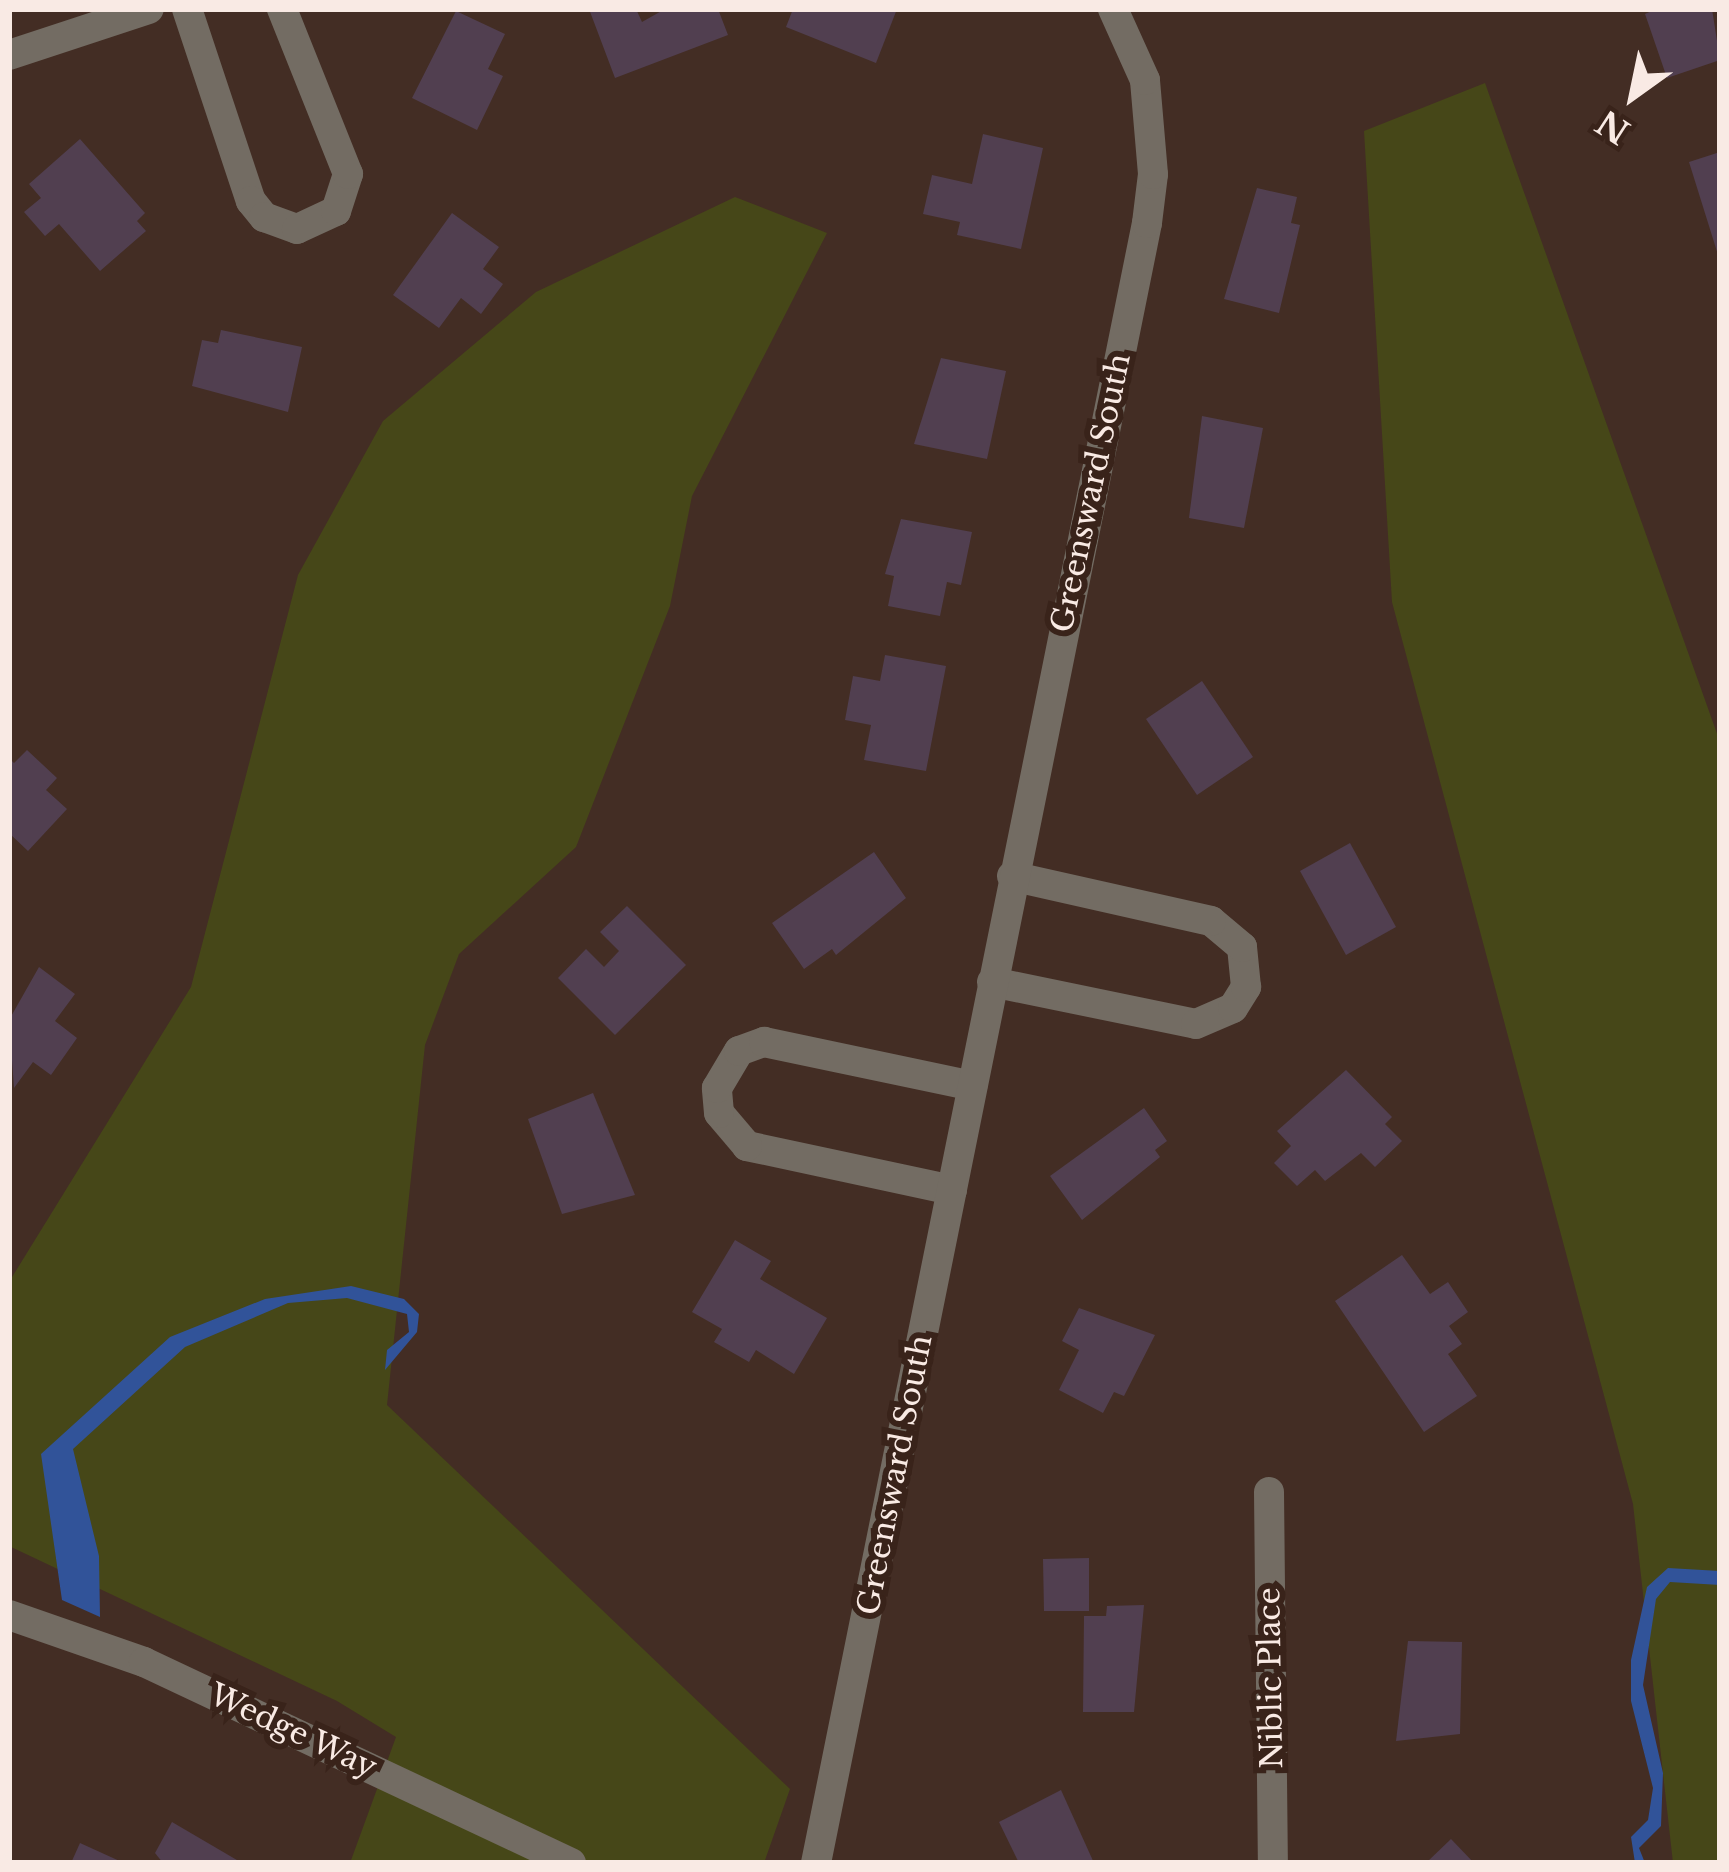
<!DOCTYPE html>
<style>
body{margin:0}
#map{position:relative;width:1729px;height:1872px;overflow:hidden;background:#432d24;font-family:"Libre Baskerville",serif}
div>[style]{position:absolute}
.green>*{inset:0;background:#464718}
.water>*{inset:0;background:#315399}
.building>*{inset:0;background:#513f50}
.minor>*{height:30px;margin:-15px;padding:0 15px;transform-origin:15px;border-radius:15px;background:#736c63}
span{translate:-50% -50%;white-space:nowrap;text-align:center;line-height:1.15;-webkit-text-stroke:12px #39231a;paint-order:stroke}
.street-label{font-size:30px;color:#f9eae4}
.frame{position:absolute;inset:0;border:12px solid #f9eae4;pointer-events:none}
.north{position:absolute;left:1573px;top:36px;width:120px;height:120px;-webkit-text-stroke:9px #39231a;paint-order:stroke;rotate:213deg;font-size:33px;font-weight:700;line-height:48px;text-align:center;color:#f9eae4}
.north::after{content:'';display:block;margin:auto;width:42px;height:54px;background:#f9eae4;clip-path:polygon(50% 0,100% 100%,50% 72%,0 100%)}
</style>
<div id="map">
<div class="green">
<div style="clip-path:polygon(1485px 83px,1720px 742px,1720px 1863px,1673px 1863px,1633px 1504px,1392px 602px,1364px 131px)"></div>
<div style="clip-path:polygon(735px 197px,827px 233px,692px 496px,670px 606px,576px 847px,459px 954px,425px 1045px,387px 1405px,790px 1789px,764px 1863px,350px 1863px,396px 1737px,337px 1701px,9px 1546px,9px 1282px,191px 987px,298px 575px,383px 421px,536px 292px)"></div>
</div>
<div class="water">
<div style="clip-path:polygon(351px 1286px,404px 1299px,419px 1314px,417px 1332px,385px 1370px,387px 1350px,409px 1332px,407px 1314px,347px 1298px,288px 1303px,185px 1347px,73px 1449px,99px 1556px,100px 1617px,62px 1600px,41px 1454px,170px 1337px,265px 1299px)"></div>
<div style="clip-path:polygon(1668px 1568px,1720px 1571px,1720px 1585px,1670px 1582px,1656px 1599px,1643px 1685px,1663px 1773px,1661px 1826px,1639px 1848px,1645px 1863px,1635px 1863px,1631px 1837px,1648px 1820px,1653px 1788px,1631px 1701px,1631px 1660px,1647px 1587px)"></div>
</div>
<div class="building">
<div style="clip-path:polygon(589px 9px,636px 9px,642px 22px,665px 9px,718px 9px,728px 35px,615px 78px)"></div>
<div style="clip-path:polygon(793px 9px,897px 9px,876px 63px,786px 27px)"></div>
<div style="clip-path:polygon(1656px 9px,1712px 9px,1720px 60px,1667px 78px,1645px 14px)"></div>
<div style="clip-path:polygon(456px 11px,505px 34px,488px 69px,503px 76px,477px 130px,412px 98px)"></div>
<div style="clip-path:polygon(983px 134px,1043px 148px,1021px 249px,957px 235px,960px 222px,923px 214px,932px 175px,972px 184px)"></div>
<div style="clip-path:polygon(80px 139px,145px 213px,137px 221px,146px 231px,100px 271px,59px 224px,45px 236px,24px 212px,41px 198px,29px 184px)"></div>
<div style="clip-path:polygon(1720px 152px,1720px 257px,1719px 258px,1689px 162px)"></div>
<div style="clip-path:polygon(1257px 188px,1297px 197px,1291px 223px,1300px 225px,1279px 313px,1224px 299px)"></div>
<div style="clip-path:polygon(452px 213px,499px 247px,483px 269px,503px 284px,481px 314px,461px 298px,439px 328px,393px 295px)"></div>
<div style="clip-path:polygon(221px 330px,302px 347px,288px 412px,192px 386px,202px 340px,218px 343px)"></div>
<div style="clip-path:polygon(941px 358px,1006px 371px,987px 459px,914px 444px)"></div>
<div style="clip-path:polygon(1202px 416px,1263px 428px,1244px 528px,1189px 518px)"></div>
<div style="clip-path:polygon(901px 519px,972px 532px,961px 585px,947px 582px,940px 616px,888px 606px,894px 576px,885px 574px)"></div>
<div style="clip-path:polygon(885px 655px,946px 666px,926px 771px,864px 760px,871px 725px,845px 720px,853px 676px,880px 681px)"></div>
<div style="clip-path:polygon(1202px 681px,1253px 757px,1197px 795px,1146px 719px)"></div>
<div style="clip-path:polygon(27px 750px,57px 778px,46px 790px,67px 809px,28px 851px,9px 833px,9px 758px,14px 763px)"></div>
<div style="clip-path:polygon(1350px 843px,1396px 927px,1346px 955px,1300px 871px)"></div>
<div style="clip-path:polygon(874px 852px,906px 898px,836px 955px,832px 949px,804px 969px,772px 923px)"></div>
<div style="clip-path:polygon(627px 906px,686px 965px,615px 1035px,558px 978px,586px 949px,604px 967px,619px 951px,600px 932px)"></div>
<div style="clip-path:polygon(39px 967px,75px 994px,55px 1021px,77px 1038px,51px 1075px,33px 1062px,14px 1088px,9px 1020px)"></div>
<div style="clip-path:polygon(1346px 1070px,1392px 1117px,1385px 1124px,1402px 1141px,1375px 1167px,1361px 1153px,1325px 1181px,1315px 1170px,1297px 1186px,1274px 1163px,1291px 1146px,1277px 1131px)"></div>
<div style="clip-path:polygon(593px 1093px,635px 1195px,562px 1214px,528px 1119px)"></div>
<div style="clip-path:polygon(1144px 1108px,1167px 1141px,1155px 1150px,1160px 1157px,1082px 1220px,1050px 1176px)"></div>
<div style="clip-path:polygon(735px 1240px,771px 1261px,760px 1279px,827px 1318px,794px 1374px,756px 1350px,749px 1362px,714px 1342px,722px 1329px,692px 1312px)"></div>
<div style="clip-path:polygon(1402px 1255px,1430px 1294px,1448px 1282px,1468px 1312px,1449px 1326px,1462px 1344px,1448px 1354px,1477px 1396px,1424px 1432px,1335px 1301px)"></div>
<div style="clip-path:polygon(1079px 1308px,1155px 1335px,1124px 1396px,1114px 1392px,1103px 1413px,1059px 1390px,1079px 1350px,1062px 1341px)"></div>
<div style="clip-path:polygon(1089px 1558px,1089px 1611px,1044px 1611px,1043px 1559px)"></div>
<div style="clip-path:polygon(1144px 1605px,1134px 1712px,1083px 1712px,1084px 1616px,1106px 1616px,1107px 1606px)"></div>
<div style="clip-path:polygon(1408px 1641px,1462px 1642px,1460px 1734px,1396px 1741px)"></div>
<div style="clip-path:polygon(1061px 1790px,1094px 1863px,1019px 1863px,999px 1822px)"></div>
<div style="clip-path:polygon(172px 1822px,242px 1863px,163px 1863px,155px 1853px)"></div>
<div style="clip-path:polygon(1451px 1839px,1474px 1863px,1426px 1863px)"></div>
<div style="clip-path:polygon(80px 1843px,124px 1863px,71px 1863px)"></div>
</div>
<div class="minor">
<div style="left:187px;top:9px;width:202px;rotate:71.6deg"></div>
<div style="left:251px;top:201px;width:21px;rotate:51deg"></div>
<div style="left:264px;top:217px;width:35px;rotate:20deg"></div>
<div style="left:297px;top:229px;width:43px;rotate:-24.8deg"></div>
<div style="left:336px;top:211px;width:39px;rotate:-72deg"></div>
<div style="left:348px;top:174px;width:178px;rotate:-111.8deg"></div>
<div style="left:9px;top:55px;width:147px;rotate:-18.2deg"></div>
<div style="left:992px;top:982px;width:208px;rotate:11.6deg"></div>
<div style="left:1196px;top:1024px;width:40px;rotate:-23.4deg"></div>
<div style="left:1233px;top:1008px;width:25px;rotate:-58deg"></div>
<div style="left:1246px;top:987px;width:40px;rotate:-95.7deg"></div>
<div style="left:1242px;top:947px;width:40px;rotate:-140deg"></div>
<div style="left:1211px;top:921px;width:204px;rotate:-167.3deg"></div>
<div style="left:952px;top:1190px;width:210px;rotate:-167.9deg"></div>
<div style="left:747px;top:1146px;width:43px;rotate:-130.3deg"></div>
<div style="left:719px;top:1113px;width:25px;rotate:-95deg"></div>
<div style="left:717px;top:1088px;width:43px;rotate:-59.3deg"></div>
<div style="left:739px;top:1051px;width:27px;rotate:-20deg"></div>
<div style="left:764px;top:1042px;width:213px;rotate:11.9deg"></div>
<div style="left:1269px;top:1492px;width:371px;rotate:89.4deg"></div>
<div style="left:9px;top:1615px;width:143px;rotate:19.2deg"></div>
<div style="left:144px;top:1662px;width:472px;rotate:25.2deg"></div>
<div style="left:816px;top:1863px;width:1673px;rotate:-78.59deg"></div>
<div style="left:1147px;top:223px;width:49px;rotate:-83deg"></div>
<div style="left:1153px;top:174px;width:94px;rotate:-94.9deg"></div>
<div style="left:1145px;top:80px;width:78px;rotate:-114.3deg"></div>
</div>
<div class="street-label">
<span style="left:1091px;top:493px;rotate:-78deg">Greensward South</span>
<span style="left:895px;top:1475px;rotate:-79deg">Greensward South</span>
<span style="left:1271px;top:1678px;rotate:-91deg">Niblic Place</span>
<span style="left:293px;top:1731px;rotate:25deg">Wedge Way</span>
</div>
<div class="frame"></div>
<div class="north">N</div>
</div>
